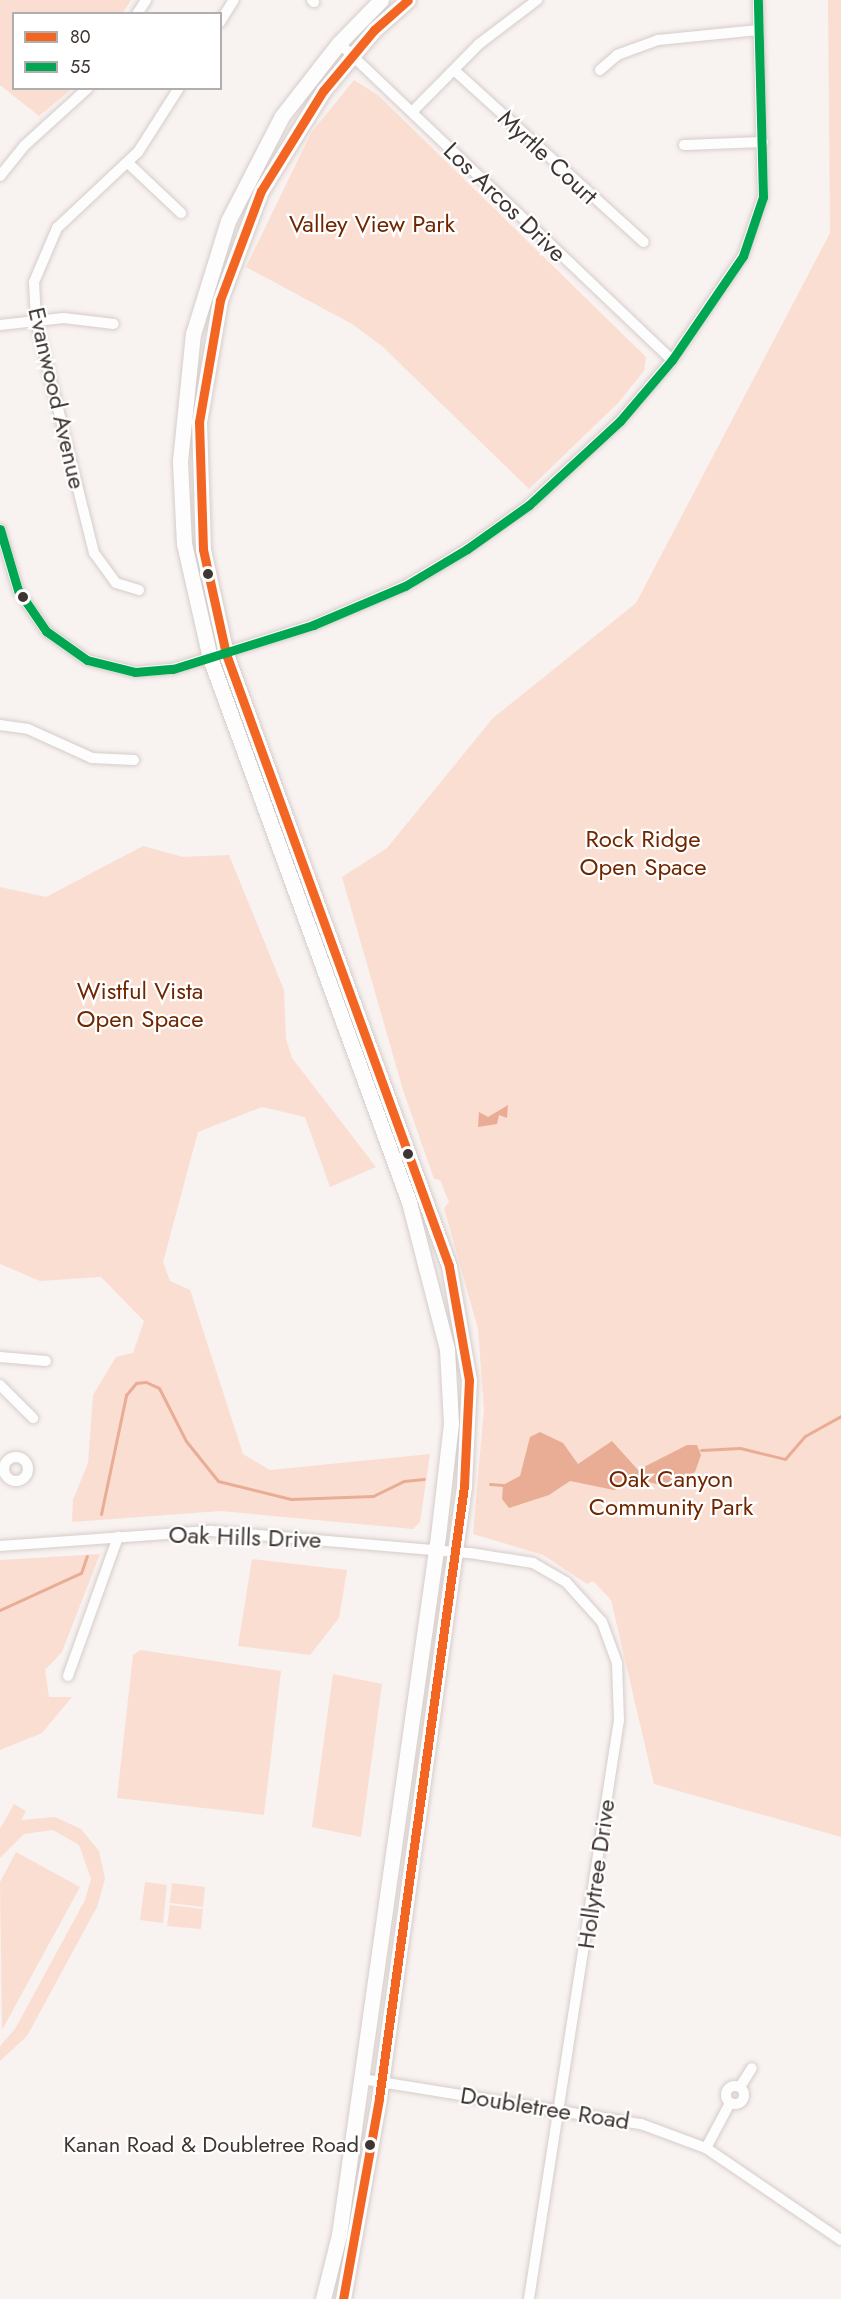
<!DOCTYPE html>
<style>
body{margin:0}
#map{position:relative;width:841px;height:2299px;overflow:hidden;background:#f8f2f0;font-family:Jost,sans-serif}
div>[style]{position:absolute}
.green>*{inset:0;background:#fbded2}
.water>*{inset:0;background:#e8ad94}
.stream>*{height:3px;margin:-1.5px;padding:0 1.5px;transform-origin:1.5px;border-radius:1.5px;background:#e8ad94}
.roads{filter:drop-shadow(0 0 2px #d5cdca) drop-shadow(0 0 2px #d5cdca)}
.minor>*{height:10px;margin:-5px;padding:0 5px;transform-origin:5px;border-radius:5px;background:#fefdfd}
.minor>.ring{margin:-5px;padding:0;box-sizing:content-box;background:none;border:10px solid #fefdfd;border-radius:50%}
.secondary>*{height:15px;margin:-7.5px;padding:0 7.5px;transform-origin:7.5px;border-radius:7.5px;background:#fefdfd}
.bus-1>*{height:9px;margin:-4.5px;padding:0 4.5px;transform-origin:4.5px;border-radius:4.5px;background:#f26522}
.bus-2>*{height:9px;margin:-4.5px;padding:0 4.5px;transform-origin:4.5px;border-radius:4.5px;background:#00a651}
.dots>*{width:16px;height:16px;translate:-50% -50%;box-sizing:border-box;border:3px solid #fff;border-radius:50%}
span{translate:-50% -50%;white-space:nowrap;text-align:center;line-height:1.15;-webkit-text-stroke:4.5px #fff;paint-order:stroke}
.bus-label{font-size:22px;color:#3f3531}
.right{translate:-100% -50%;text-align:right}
.street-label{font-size:24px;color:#3f3531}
.park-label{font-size:24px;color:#702700}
.legend{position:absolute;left:12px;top:12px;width:210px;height:78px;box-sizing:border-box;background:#fff;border:2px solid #b2aead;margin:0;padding:8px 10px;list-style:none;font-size:18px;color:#3f3531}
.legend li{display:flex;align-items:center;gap:12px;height:30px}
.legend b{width:30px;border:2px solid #b2aead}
</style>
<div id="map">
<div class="green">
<div style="clip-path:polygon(0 0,131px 0,123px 13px,14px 14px,14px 88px,72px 89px,39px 116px,0 85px)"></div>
<div style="clip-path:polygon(828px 0,841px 0,841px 1837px,654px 1784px,611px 1600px,593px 1581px,587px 1584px,543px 1555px,473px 1534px,484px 1409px,478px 1329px,444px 1208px,449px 1202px,440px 1180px,434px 1179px,403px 1090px,342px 877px,387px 848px,493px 718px,636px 603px,830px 233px)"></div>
<div style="clip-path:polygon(354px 80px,378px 95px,646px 357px,644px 371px,618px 403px,529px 489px,383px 347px,352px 324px,246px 267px,311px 133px)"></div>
<div style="clip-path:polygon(143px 846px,183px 857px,229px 855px,284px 990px,286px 1039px,292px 1058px,376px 1167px,330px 1187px,305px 1117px,262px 1107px,198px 1132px,163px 1262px,170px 1281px,190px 1290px,243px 1454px,270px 1470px,430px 1454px,420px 1522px,413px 1529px,220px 1511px,72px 1522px,73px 1500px,88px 1463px,93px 1395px,116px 1357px,133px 1353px,144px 1321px,101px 1277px,40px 1281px,0 1264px,0 887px,46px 897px)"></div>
<div style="clip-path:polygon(100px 1554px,62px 1652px,45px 1670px,49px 1697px,72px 1697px,42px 1733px,0 1750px,0 1560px)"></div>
<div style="clip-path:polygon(252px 1559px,347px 1570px,339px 1618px,310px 1655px,238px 1646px)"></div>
<div style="clip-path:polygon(140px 1650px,281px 1671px,264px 1815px,117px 1798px,133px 1655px)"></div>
<div style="clip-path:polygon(333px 1674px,382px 1684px,361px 1837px,312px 1827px)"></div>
<div style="clip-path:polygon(14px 1804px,26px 1811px,21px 1820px,55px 1817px,81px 1829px,99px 1851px,105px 1879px,97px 1907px,27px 2036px,0 2061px,0 2046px,15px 2029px,85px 1900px,91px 1879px,79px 1845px,53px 1830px,24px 1834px,0 1858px,0 1829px)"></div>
<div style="clip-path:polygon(16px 1852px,80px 1887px,2px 2030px,0 1882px)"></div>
<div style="clip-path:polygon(145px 1882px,167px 1885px,163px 1923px,140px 1920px)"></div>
<div style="clip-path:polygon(172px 1883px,205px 1887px,203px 1907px,170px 1903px)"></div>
<div style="clip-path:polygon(170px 1905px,203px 1909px,201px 1929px,167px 1926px)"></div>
</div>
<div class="water">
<div style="clip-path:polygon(508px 1105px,507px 1118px,499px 1115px,497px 1124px,478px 1127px,479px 1112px,488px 1117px)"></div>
<div style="clip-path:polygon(540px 1432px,563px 1443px,578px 1464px,612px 1441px,638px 1470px,687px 1445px,697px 1445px,701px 1455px,695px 1472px,666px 1487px,642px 1480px,614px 1490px,570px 1481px,549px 1495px,509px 1508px,502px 1499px,503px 1485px,520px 1476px,530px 1437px)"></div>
</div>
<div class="stream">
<div style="left:701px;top:1450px;width:39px;rotate:-3deg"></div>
<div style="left:740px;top:1448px;width:46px;rotate:13.7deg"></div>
<div style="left:785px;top:1459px;width:30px;rotate:-49deg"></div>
<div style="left:805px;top:1436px;width:41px;rotate:-29.1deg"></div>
<div style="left:490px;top:1484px;width:13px;rotate:4deg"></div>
<div style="left:101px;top:1514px;width:122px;rotate:-78.1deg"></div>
<div style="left:126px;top:1395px;width:16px;rotate:-50deg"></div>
<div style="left:136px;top:1383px;width:10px;rotate:-6deg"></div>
<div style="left:146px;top:1382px;width:14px;rotate:25deg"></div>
<div style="left:159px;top:1388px;width:59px;rotate:63deg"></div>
<div style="left:186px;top:1441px;width:51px;rotate:51.3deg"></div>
<div style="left:218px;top:1481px;width:75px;rotate:13.9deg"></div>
<div style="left:291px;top:1499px;width:82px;rotate:-2.1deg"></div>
<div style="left:373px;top:1496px;width:34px;rotate:-26deg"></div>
<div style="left:404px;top:1481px;width:20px;rotate:-6deg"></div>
<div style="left:0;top:1610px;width:89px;rotate:-24.6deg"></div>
<div style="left:81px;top:1573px;width:18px;rotate:-71deg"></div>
</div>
<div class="roads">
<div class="minor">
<div style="left:312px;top:0;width:3px;rotate:45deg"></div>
<div style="left:137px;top:14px;width:17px;rotate:-57deg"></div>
<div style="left:220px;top:22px;width:26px;rotate:-58deg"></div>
<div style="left:339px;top:43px;width:460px;rotate:43.6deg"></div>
<div style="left:454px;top:70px;width:256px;rotate:42.2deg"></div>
<div style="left:600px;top:70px;width:23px;rotate:-41deg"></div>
<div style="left:617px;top:55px;width:44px;rotate:-20.1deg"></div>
<div style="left:658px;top:40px;width:101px;rotate:-5.7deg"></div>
<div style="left:413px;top:111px;width:94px;rotate:-45.4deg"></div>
<div style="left:479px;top:44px;width:73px;rotate:-37.2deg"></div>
<div style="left:684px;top:145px;width:79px;rotate:-2.2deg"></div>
<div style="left:128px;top:163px;width:73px;rotate:43.3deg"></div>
<div style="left:0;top:176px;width:38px;rotate:-51deg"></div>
<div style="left:24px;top:146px;width:86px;rotate:-42.2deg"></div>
<div style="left:0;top:325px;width:64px;rotate:-6.2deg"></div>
<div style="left:64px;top:318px;width:50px;rotate:6.8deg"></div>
<div style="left:0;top:529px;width:64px;rotate:73.6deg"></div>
<div style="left:18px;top:590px;width:50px;rotate:55.7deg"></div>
<div style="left:46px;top:631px;width:50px;rotate:35.3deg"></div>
<div style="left:87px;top:660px;width:49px;rotate:14deg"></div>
<div style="left:135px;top:672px;width:38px;rotate:-5deg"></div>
<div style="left:173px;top:669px;width:147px;rotate:-17.4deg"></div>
<div style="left:313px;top:625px;width:100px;rotate:-23deg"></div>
<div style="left:405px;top:586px;width:72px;rotate:-30.8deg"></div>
<div style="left:467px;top:549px;width:76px;rotate:-35.4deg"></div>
<div style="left:529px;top:505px;width:124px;rotate:-42.7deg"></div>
<div style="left:620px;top:421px;width:80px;rotate:-49.6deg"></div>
<div style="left:672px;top:360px;width:126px;rotate:-55.7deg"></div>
<div style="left:743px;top:256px;width:62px;rotate:-71.3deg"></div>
<div style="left:763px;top:197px;width:197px;rotate:-91.5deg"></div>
<div style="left:139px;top:590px;width:24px;rotate:-163deg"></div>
<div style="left:116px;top:583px;width:37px;rotate:-126deg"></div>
<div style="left:94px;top:553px;width:240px;rotate:-104deg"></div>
<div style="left:36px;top:320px;width:38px;rotate:-93deg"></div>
<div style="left:34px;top:282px;width:59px;rotate:-66.9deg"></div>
<div style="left:57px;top:228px;width:111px;rotate:-43.2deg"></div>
<div style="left:138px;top:152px;width:76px;rotate:-57.4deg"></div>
<div style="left:0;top:725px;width:28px;rotate:8deg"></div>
<div style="left:28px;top:729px;width:70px;rotate:24.4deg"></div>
<div style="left:92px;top:758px;width:42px;rotate:2.7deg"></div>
<div style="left:0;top:1357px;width:46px;rotate:5deg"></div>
<div style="left:0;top:1385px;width:47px;rotate:45deg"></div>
<div class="ring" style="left:4px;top:1457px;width:14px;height:14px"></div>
<div style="left:0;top:1546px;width:212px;rotate:-4.1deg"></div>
<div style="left:211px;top:1531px;width:260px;rotate:4.9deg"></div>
<div style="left:470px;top:1553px;width:64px;rotate:9deg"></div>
<div style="left:533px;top:1563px;width:38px;rotate:30deg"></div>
<div style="left:566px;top:1582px;width:54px;rotate:48deg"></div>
<div style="left:602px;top:1622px;width:44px;rotate:69.9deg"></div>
<div style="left:617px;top:1663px;width:57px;rotate:88deg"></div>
<div style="left:619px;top:1720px;width:586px;rotate:98.84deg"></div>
<div style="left:68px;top:1676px;width:148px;rotate:-70.2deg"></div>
<div style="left:362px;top:2079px;width:283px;rotate:9.2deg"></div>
<div style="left:641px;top:2124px;width:69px;rotate:20.3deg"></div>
<div style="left:706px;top:2148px;width:163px;rotate:34.3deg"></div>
<div class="ring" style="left:726px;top:2086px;width:8px;height:8px"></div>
<div style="left:740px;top:2087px;width:22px;rotate:-58deg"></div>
<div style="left:706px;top:2148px;width:51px;rotate:-61.9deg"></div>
</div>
<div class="secondary">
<div style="left:323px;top:2299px;width:66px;rotate:-76deg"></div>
<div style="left:339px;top:2235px;width:706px;rotate:-81.94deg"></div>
<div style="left:438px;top:1536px;width:114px;rotate:-83.4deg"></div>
<div style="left:451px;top:1423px;width:74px;rotate:-93.1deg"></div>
<div style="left:447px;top:1349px;width:152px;rotate:-104.5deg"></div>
<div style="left:409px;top:1202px;width:579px;rotate:-110.09deg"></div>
<div style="left:210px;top:658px;width:117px;rotate:-102.8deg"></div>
<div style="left:184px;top:544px;width:83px;rotate:-92.8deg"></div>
<div style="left:180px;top:461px;width:128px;rotate:-84.2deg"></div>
<div style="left:193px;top:334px;width:118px;rotate:-72.8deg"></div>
<div style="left:228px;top:221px;width:118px;rotate:-62.8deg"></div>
<div style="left:282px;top:116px;width:93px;rotate:-52deg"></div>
<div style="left:339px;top:43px;width:60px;rotate:-45.7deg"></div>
<div style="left:343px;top:2299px;width:204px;rotate:-79.8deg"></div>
<div style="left:379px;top:2098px;width:618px;rotate:-82.09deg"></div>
<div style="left:464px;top:1486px;width:106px;rotate:-87.3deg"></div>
<div style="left:469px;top:1380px;width:116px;rotate:-100deg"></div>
<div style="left:449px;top:1266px;width:651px;rotate:-110.02deg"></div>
<div style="left:226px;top:654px;width:107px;rotate:-102.4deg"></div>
<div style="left:203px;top:549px;width:127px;rotate:-91.8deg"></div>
<div style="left:199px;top:422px;width:124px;rotate:-80.2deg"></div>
<div style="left:220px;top:300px;width:116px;rotate:-69.4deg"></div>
<div style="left:261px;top:191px;width:118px;rotate:-58.2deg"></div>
<div style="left:323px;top:91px;width:80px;rotate:-50.1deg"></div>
<div style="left:374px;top:30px;width:45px;rotate:-41.4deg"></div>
</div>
</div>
<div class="bus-1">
<div style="left:343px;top:2299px;width:204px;rotate:-79.8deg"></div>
<div style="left:379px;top:2098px;width:618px;rotate:-82.09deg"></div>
<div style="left:464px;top:1486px;width:106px;rotate:-87.3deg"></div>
<div style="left:469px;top:1380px;width:116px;rotate:-100deg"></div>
<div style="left:449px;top:1266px;width:651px;rotate:-110.02deg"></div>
<div style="left:226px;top:654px;width:107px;rotate:-102.4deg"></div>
<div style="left:203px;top:549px;width:127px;rotate:-91.8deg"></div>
<div style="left:199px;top:422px;width:124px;rotate:-80.2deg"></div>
<div style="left:220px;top:300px;width:116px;rotate:-69.4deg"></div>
<div style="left:261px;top:191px;width:118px;rotate:-58.2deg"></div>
<div style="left:323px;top:91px;width:80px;rotate:-50.1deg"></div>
<div style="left:374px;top:30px;width:45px;rotate:-41.4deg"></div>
</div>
<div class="bus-2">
<div style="left:0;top:529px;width:64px;rotate:73.6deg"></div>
<div style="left:18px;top:590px;width:50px;rotate:55.7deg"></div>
<div style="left:46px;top:631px;width:50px;rotate:35.3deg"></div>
<div style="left:87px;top:660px;width:49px;rotate:14deg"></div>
<div style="left:135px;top:672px;width:38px;rotate:-5deg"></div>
<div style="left:173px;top:669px;width:147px;rotate:-17.4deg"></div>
<div style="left:313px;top:625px;width:100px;rotate:-23deg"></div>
<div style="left:405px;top:586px;width:72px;rotate:-30.8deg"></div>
<div style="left:467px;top:549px;width:76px;rotate:-35.4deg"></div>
<div style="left:529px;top:505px;width:124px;rotate:-42.7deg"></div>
<div style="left:620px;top:421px;width:80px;rotate:-49.6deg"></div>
<div style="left:672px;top:360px;width:126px;rotate:-55.7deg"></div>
<div style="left:743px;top:256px;width:62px;rotate:-71.3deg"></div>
<div style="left:763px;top:197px;width:197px;rotate:-91.5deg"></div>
</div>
<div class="dots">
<div style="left:208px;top:574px;background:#3f3531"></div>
<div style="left:23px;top:597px;background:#3f3531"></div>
<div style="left:408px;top:1154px;background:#3f3531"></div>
<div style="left:370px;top:2145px;background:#3f3531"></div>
</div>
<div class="bus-label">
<span class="right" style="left:359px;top:2145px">Kanan Road &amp; Doubletree Road</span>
</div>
<div class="street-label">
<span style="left:548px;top:157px;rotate:43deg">Myrtle Court</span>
<span style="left:505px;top:202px;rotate:44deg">Los Arcos Drive</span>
<span style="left:57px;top:398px;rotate:77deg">Evanwood Avenue</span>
<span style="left:245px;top:1537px;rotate:2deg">Oak Hills Drive</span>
<span style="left:596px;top:1874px;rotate:-82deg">Hollytree Drive</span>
<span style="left:545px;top:2108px;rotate:9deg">Doubletree Road</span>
</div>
<div class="park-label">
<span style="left:372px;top:224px">Valley View Park</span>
<span style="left:643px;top:853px">Rock Ridge<br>Open Space</span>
<span style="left:140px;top:1005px">Wistful Vista<br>Open Space</span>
<span style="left:671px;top:1493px">Oak Canyon<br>Community Park</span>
</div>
<ul class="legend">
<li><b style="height:8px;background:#f26522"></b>80</li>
<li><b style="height:8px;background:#00a651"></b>55</li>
</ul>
</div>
